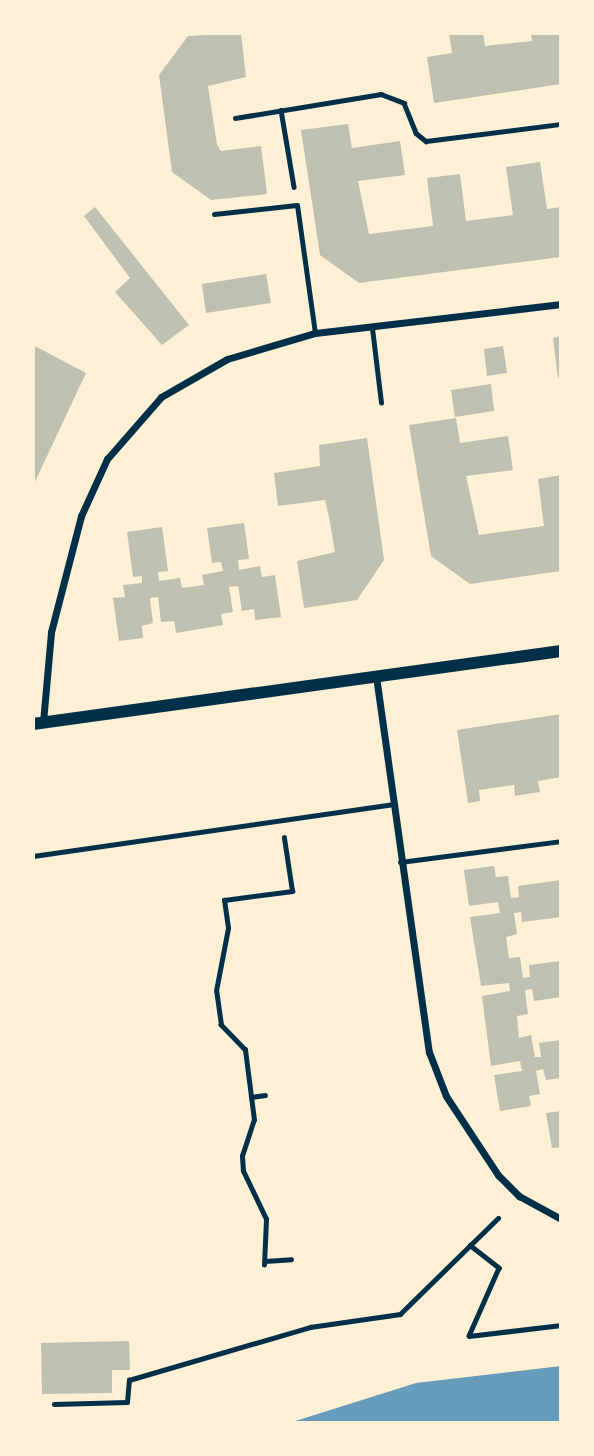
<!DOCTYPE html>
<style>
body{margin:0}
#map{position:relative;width:594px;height:1456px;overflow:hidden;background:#fdf0d5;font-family:"Archivo Narrow",sans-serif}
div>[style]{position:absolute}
.water>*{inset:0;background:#669bbc}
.building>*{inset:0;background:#bec0b2}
.path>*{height:4.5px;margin:-2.25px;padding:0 2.25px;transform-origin:2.25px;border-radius:2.25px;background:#003049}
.service>*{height:5px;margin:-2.5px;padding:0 2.5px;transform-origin:2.5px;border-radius:2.5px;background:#003049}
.minor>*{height:7px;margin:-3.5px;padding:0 3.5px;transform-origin:3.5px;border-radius:3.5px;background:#003049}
.tertiary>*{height:12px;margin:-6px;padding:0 6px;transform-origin:6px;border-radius:6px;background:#003049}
span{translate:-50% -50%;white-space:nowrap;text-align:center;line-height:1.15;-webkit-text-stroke:5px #fdf0d5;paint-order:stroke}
.frame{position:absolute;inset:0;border:35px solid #fdf0d5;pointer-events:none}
</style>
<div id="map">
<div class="water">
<div style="clip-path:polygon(561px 1366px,561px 1423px,289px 1423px,416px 1383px)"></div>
</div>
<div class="building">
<div style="clip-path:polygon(241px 33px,246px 77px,208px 86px,217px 145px,221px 151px,261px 146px,267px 194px,211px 200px,172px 172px,159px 75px,188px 36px)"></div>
<div style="clip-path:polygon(449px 33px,483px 33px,485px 46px,532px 41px,531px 33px,561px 33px,561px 84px,434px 103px,427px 57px,452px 53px)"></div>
<div style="clip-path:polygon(348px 124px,352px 148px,400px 141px,405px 175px,358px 181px,369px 234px,433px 226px,427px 178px,460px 174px,466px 221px,513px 215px,506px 167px,540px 162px,547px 209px,561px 207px,561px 257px,359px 283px,320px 255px,301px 130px)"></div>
<div style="clip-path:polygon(95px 207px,189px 325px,162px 345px,115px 292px,130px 278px,84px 216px)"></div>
<div style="clip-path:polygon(266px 274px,271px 303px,206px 313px,202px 284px)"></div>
<div style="clip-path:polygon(561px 336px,561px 378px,558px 378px,553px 338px)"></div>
<div style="clip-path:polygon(33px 345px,86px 373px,33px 486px)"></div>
<div style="clip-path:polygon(503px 346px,507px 373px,487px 376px,484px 349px)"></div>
<div style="clip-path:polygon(491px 384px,494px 411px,455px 417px,451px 390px)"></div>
<div style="clip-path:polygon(456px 418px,460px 443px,508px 436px,513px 470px,466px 476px,479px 535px,544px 526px,538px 479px,561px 475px,561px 571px,470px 584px,431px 556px,409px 425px)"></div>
<div style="clip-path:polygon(367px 438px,384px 560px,357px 600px,304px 608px,297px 561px,335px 552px,329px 517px,325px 500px,278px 506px,274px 473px,320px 466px,319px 445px)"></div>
<div style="clip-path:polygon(244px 523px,249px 559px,238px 560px,239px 570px,260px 566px,262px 577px,275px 575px,281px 617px,255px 620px,254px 609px,242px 611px,238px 586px,229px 587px,233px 612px,221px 614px,223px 625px,176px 633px,174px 621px,161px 622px,158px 597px,150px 598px,153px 623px,142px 626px,143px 638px,119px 641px,113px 598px,125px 597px,123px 585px,142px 583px,142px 576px,133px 577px,127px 532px,162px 527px,168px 571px,158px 572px,159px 581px,180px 578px,182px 588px,204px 585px,202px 575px,223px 571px,221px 562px,212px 563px,207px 528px)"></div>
<div style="clip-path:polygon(561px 714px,561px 777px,538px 781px,540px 792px,527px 794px,515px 796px,514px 785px,479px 790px,480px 801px,468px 803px,457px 730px)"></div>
<div style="clip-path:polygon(494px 866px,496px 877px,508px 876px,511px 898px,519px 897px,518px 886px,561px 880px,561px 917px,522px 922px,521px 912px,514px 913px,517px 934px,506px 937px,509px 958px,520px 957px,523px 978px,530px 977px,529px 965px,561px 961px,561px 997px,534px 1001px,532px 989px,525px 990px,528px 1014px,517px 1016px,519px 1038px,531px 1035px,535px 1057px,541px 1057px,539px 1043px,561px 1040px,561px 1078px,546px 1080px,543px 1069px,536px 1071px,540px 1094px,529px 1096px,531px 1106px,500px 1111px,494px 1075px,522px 1071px,520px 1061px,491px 1066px,482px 996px,510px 991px,509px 983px,481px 986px,470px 917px,500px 913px,498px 902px,469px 906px,464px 870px)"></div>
<div style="clip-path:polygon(561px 1111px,561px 1147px,552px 1148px,546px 1113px)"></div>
<div style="clip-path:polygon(129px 1341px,130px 1370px,112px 1370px,112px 1393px,42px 1394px,41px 1343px)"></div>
</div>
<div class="path">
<div style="left:281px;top:110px;width:78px;rotate:80.4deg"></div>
<div style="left:235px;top:118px;width:148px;rotate:-9.3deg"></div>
<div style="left:381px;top:94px;width:25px;rotate:21deg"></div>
<div style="left:404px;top:103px;width:32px;rotate:68deg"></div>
<div style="left:416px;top:133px;width:13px;rotate:39deg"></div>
<div style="left:426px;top:141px;width:136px;rotate:-7.2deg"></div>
<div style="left:251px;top:1097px;width:14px;rotate:-8deg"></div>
<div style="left:470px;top:1245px;width:37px;rotate:38deg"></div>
<div style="left:499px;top:1268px;width:74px;rotate:113.8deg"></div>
<div style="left:469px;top:1336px;width:93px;rotate:-6.8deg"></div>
<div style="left:265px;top:1261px;width:26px;rotate:-4deg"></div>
<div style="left:264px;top:1265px;width:46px;rotate:-87.5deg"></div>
<div style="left:266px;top:1219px;width:53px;rotate:-115.6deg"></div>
<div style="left:243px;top:1171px;width:15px;rotate:-94deg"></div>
<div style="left:242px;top:1156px;width:38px;rotate:-72deg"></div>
<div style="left:254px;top:1120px;width:71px;rotate:-97.3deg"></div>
<div style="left:245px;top:1050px;width:35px;rotate:-134deg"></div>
<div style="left:221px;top:1025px;width:34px;rotate:-98deg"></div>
<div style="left:216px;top:991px;width:64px;rotate:-79.2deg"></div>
<div style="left:228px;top:928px;width:28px;rotate:-98deg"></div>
<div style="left:224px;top:900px;width:69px;rotate:-7.5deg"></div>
<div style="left:292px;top:891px;width:54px;rotate:-98.6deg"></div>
<div style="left:54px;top:1404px;width:73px;rotate:-1.6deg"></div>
<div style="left:127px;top:1402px;width:22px;rotate:-85deg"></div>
<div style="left:129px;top:1380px;width:189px;rotate:-16.3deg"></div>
<div style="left:310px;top:1327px;width:91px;rotate:-8.2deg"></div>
<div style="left:400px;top:1314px;width:137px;rotate:-44.4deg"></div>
</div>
<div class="service">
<div style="left:214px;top:214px;width:83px;rotate:-6.2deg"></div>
<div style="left:297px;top:205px;width:129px;rotate:82deg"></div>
<div style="left:372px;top:328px;width:75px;rotate:83.1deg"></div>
<div style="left:33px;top:856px;width:363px;rotate:-8.2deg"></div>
<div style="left:400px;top:862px;width:162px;rotate:-7.4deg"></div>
</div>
<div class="minor">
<div style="left:376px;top:676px;width:380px;rotate:82deg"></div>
<div style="left:429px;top:1052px;width:47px;rotate:68.9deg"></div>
<div style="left:446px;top:1096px;width:95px;rotate:56.6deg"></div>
<div style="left:498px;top:1175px;width:30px;rotate:45deg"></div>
<div style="left:519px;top:1196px;width:48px;rotate:28.7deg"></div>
<div style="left:43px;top:722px;width:90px;rotate:-84.9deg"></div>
<div style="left:51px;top:632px;width:120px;rotate:-75.5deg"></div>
<div style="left:81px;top:516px;width:63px;rotate:-65.5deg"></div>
<div style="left:107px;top:459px;width:82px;rotate:-48.9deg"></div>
<div style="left:161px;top:397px;width:76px;rotate:-29.9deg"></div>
<div style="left:227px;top:359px;width:92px;rotate:-16.5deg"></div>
<div style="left:315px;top:333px;width:248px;rotate:-6.7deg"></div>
</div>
<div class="tertiary">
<div style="left:33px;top:724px;width:533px;rotate:-7.87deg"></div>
</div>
<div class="frame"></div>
</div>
